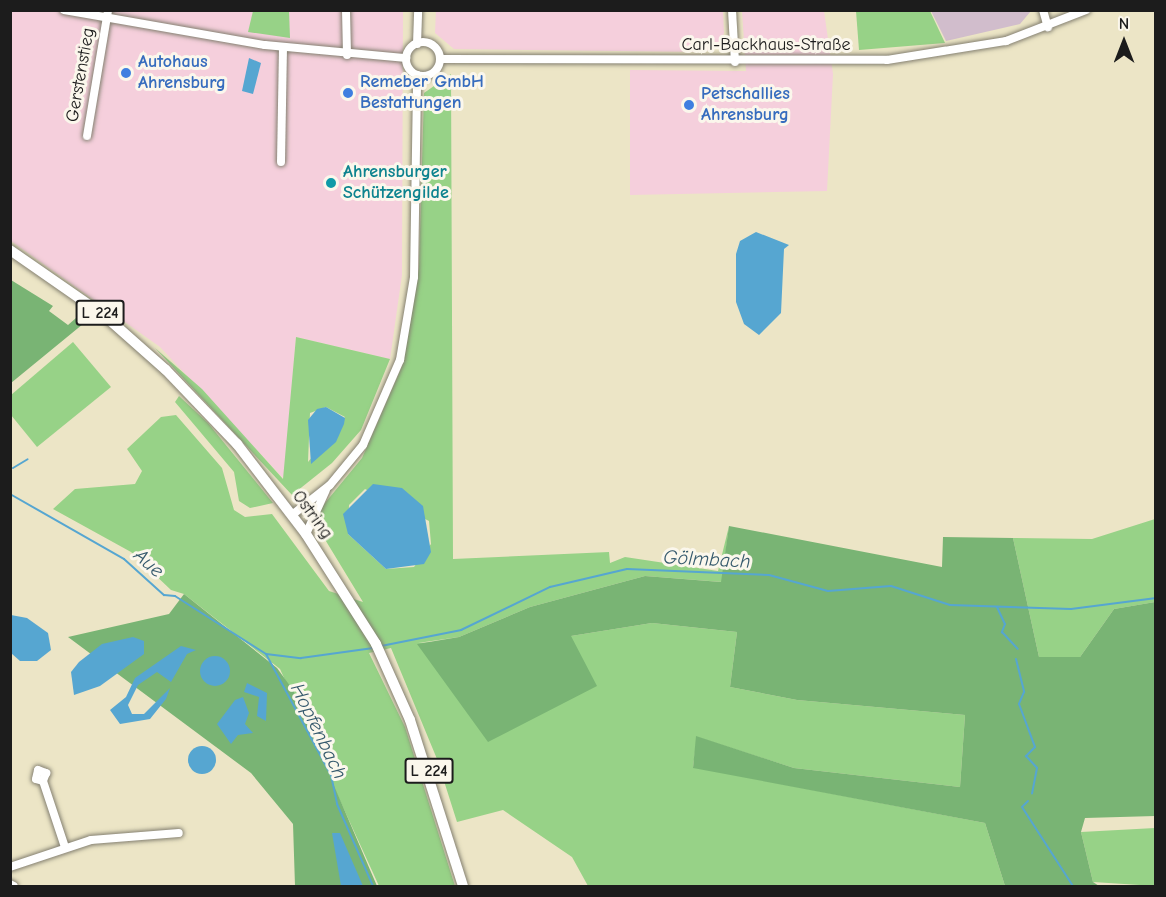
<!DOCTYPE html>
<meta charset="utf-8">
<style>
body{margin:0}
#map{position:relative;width:1166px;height:897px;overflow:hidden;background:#ece5c6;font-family:"Comic Neue",sans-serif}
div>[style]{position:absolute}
.built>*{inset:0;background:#f5cfdc}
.industrial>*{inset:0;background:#d1bdcc}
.green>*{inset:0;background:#97d287}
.forest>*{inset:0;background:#79b474}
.water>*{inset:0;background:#56a6d1}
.round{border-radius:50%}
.stream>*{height:2px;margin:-1px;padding:0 1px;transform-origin:1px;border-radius:1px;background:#56a6d1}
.roads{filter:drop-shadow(0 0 2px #848071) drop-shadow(0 0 2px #848071)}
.minor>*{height:8px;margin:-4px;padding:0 4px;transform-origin:4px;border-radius:4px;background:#fff}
.minor>.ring{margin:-4px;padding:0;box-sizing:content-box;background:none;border:8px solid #fff;border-radius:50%}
.major>*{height:10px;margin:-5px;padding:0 5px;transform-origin:5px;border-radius:5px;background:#fff}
.dots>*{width:16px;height:16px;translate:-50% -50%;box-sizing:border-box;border:3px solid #fbf7ec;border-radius:50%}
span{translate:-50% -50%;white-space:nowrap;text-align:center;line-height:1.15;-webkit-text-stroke:6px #fbf7ec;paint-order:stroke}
.shield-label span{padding:2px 4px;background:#fbf7ec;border:2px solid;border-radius:4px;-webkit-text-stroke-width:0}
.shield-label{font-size:16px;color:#1c1c1c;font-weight:700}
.street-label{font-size:18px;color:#1c1c1c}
.shop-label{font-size:18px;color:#366cbe;font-weight:700}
.left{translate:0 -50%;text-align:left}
.culture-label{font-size:18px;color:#0d838f;font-weight:700}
.water-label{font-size:20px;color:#365a6d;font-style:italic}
.frame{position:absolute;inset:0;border:12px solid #1c1c1c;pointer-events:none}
.north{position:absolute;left:1094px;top:12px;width:60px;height:60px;-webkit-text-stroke:4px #fbf7ec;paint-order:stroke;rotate:0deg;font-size:16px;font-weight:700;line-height:24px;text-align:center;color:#1c1c1c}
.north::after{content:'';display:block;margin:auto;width:21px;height:27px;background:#1c1c1c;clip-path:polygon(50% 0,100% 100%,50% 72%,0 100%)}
</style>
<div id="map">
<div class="built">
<div style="clip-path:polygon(436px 10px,723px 11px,724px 33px,717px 47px,704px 52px,454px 49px,435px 33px)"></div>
<div style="clip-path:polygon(10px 11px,403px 11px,402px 275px,390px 359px,296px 337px,284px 479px,160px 347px,11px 241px)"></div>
<div style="clip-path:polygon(742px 11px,824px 11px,833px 74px,827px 191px,630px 195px,630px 70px,746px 71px)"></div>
</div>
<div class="industrial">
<div style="clip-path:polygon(931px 11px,1031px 11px,1020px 24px,946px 41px)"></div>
</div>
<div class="green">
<div style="clip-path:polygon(253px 11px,289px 11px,290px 38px,248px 32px)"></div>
<div style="clip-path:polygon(856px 11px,930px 11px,945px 43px,859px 50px)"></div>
<div style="clip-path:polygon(evenodd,451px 74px,453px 559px,609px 552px,610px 563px,625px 557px,718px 571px,729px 526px,722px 582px,645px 576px,530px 607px,459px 637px,418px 643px,571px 636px,652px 623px,737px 632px,730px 687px,797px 700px,965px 715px,960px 787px,794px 768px,697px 737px,693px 767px,985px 823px,1005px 886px,588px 886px,572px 857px,503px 810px,457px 822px,437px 759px,391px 648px,369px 653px,405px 727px,455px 886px,379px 886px,280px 669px,184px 594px,171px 590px,131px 552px,53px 509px,75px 489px,135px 484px,142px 471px,127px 449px,161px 417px,176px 415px,222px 468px,234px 510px,245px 517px,272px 514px,329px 591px,363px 602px,318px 528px,316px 514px,362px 458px,403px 364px,419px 267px,424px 93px,451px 74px,365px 489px,429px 521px,431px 544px,414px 567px,386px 569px,348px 534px,349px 505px,365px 489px)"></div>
<div style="clip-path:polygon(evenodd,296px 337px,390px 359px,361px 430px,332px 463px,292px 495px,155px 348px,202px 389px,283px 479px,296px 337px,326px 407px,345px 417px,308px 462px,310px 413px,326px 407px)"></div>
<div style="clip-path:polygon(73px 342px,111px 387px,37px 447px,11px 415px,11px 395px)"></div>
<div style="clip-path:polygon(179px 396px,208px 423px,273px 503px,250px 508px,239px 501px,234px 472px,175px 402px)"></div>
<div style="clip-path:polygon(1155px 519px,1155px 602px,1114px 609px,1080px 657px,1039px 657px,1013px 538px,1092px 539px)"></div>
<div style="clip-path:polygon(1155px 828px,1155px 886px,1093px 882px,1081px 832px)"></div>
</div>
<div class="forest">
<div style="clip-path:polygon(11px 280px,53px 306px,49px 311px,68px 325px,76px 318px,83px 324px,11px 383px)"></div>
<div style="clip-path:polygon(729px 526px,942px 567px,943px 537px,1013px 538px,1039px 657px,1080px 657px,1114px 609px,1155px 602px,1155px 816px,1085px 818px,1081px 832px,1093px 882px,1099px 886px,1005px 886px,985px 823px,693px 768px,696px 736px,794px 768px,960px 787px,965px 715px,797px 700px,730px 687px,737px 632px,652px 623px,571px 636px,597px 686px,488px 742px,417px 644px,459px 637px,530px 607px,645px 576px,721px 582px)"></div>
<div style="clip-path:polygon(184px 594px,277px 668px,293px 690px,377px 886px,295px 886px,293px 824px,251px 773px,68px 637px,169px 614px)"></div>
</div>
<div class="water">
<div style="clip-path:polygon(249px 58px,261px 63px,253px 94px,242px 91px)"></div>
<div style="clip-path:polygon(756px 232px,789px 245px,784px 249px,781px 313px,759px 335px,744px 324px,736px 302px,736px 254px,740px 241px)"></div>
<div style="clip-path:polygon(326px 407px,345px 418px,344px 424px,336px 442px,311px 464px,308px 420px,317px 409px)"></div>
<div style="clip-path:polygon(373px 484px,402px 488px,423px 506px,431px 552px,424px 564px,386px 569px,348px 534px,343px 514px)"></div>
<div style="clip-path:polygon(11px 615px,27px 618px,48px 633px,51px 650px,37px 661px,20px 661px,11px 653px)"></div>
<div style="clip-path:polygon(133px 637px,144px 641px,144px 654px,100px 686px,74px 695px,71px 672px,79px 662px,102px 644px)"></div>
<div style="clip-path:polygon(181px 646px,196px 650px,187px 654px,171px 682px,157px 672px,138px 685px,128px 705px,132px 714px,144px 714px,170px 688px,166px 699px,150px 719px,120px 724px,110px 710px,126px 697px,135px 678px)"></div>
<div class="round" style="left:200px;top:656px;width:30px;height:30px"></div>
<div style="clip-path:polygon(247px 683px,267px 693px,266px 721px,257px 716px,259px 697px,244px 692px)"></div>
<div style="clip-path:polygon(243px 697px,249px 713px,245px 724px,253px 733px,238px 735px,231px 744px,217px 724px,235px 700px)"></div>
<div class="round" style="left:188px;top:746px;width:28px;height:28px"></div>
<div style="clip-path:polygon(332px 833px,340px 833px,363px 886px,341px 886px)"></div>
</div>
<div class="stream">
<div style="left:13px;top:468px;width:17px;rotate:-31deg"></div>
<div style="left:10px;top:494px;width:131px;rotate:29.7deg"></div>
<div style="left:124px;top:559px;width:54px;rotate:42deg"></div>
<div style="left:164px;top:595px;width:11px;rotate:5deg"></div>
<div style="left:175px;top:596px;width:108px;rotate:32.5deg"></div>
<div style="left:266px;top:654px;width:35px;rotate:7deg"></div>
<div style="left:301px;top:658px;width:73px;rotate:-7.9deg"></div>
<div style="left:997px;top:607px;width:19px;rotate:65deg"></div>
<div style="left:1005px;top:624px;width:9px;rotate:111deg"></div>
<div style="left:1002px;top:632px;width:23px;rotate:47deg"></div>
<div style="left:381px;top:646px;width:82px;rotate:-11.3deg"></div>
<div style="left:461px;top:630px;width:99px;rotate:-25.8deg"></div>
<div style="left:550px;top:587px;width:79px;rotate:-13.2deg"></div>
<div style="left:627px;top:569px;width:142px;rotate:2.4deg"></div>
<div style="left:769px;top:575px;width:61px;rotate:15.2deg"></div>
<div style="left:828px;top:591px;width:63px;rotate:-4.5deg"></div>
<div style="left:891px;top:586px;width:62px;rotate:17.9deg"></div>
<div style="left:950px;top:605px;width:121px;rotate:1.9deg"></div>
<div style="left:1071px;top:609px;width:86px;rotate:-7.4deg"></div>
<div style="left:266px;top:654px;width:137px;rotate:61.8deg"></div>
<div style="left:331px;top:775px;width:30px;rotate:78deg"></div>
<div style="left:337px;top:804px;width:90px;rotate:66.3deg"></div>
<div style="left:1016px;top:659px;width:34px;rotate:76deg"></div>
<div style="left:1024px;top:692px;width:13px;rotate:113deg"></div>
<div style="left:1019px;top:704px;width:46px;rotate:69.6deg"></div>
<div style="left:1035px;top:747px;width:13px;rotate:135deg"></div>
<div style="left:1026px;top:756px;width:16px;rotate:47deg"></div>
<div style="left:1037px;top:768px;width:26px;rotate:101deg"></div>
<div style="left:1028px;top:801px;width:8px;rotate:135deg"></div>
<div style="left:1022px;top:807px;width:94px;rotate:57.2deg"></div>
</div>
<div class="roads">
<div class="minor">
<div style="left:64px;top:10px;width:204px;rotate:9.9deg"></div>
<div style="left:265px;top:45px;width:142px;rotate:5.3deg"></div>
<div style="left:346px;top:10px;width:45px;rotate:88.7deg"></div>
<div style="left:732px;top:10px;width:52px;rotate:86.7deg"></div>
<div style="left:1043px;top:10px;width:18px;rotate:74deg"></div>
<div class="ring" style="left:406px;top:42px;width:26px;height:26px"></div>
<div style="left:417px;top:44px;width:34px;rotate:-88deg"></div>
<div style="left:440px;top:59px;width:447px;rotate:0.1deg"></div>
<div style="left:887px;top:60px;width:121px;rotate:-9.1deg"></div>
<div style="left:1006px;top:41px;width:86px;rotate:-21.2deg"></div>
<div style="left:87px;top:136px;width:128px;rotate:-80.5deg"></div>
<div style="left:281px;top:162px;width:115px;rotate:-89deg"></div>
<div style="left:292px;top:515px;width:48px;rotate:-38.3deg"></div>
<div style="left:330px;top:485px;width:52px;rotate:-50.5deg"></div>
<div style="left:363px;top:445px;width:93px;rotate:-66.5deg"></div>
<div style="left:400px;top:360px;width:84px;rotate:-80.4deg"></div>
<div style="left:414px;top:277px;width:202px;rotate:-89.1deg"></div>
<div style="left:306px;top:534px;width:48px;rotate:-65.6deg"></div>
<div style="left:43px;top:781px;width:7px;rotate:-164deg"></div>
<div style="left:36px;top:779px;width:9px;rotate:-77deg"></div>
<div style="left:38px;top:770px;width:9px;rotate:21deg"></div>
<div style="left:46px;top:773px;width:9px;rotate:111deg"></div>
<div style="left:43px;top:781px;width:70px;rotate:71.6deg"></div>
<div style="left:10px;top:867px;width:85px;rotate:-18.4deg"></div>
<div style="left:91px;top:840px;width:88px;rotate:-4.5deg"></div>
<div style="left:10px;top:884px;width:4px;rotate:27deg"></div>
</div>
<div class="major">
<div style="left:10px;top:250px;width:116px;rotate:34.8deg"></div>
<div style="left:105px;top:316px;width:81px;rotate:41.5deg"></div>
<div style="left:166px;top:370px;width:103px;rotate:46.2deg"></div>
<div style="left:237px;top:444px;width:113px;rotate:52.5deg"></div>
<div style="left:306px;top:534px;width:130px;rotate:57.5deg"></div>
<div style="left:376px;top:644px;width:83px;rotate:65.9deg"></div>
<div style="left:410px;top:720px;width:174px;rotate:72.3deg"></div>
</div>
</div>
<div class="dots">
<div style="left:126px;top:73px;background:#3f7fe0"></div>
<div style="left:348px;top:93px;background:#3f7fe0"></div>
<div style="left:689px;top:105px;background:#3f7fe0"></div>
<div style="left:331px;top:183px;background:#0f9aa8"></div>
</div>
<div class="shield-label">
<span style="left:100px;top:313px">L 224</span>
<span style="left:429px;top:771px">L 224</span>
</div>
<div class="street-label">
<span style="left:766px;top:45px">Carl-Backhaus-Straße</span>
<span style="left:81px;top:75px;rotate:-80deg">Gerstenstieg</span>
<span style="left:312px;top:515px;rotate:54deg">Ostring</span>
</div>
<div class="shop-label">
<span class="left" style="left:138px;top:73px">Autohaus<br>Ahrensburg</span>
<span class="left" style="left:360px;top:93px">Remeber GmbH<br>Bestattungen</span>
<span class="left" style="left:701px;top:105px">Petschallies<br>Ahrensburg</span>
</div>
<div class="culture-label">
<span class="left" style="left:343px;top:183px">Ahrensburger<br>Schützengilde</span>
</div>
<div class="water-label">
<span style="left:707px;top:559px;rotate:3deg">Gölmbach</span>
<span style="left:149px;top:563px;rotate:42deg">Aue</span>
<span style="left:319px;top:731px;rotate:64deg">Hopfenbach</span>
</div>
<div class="frame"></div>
<div class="north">N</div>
</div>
